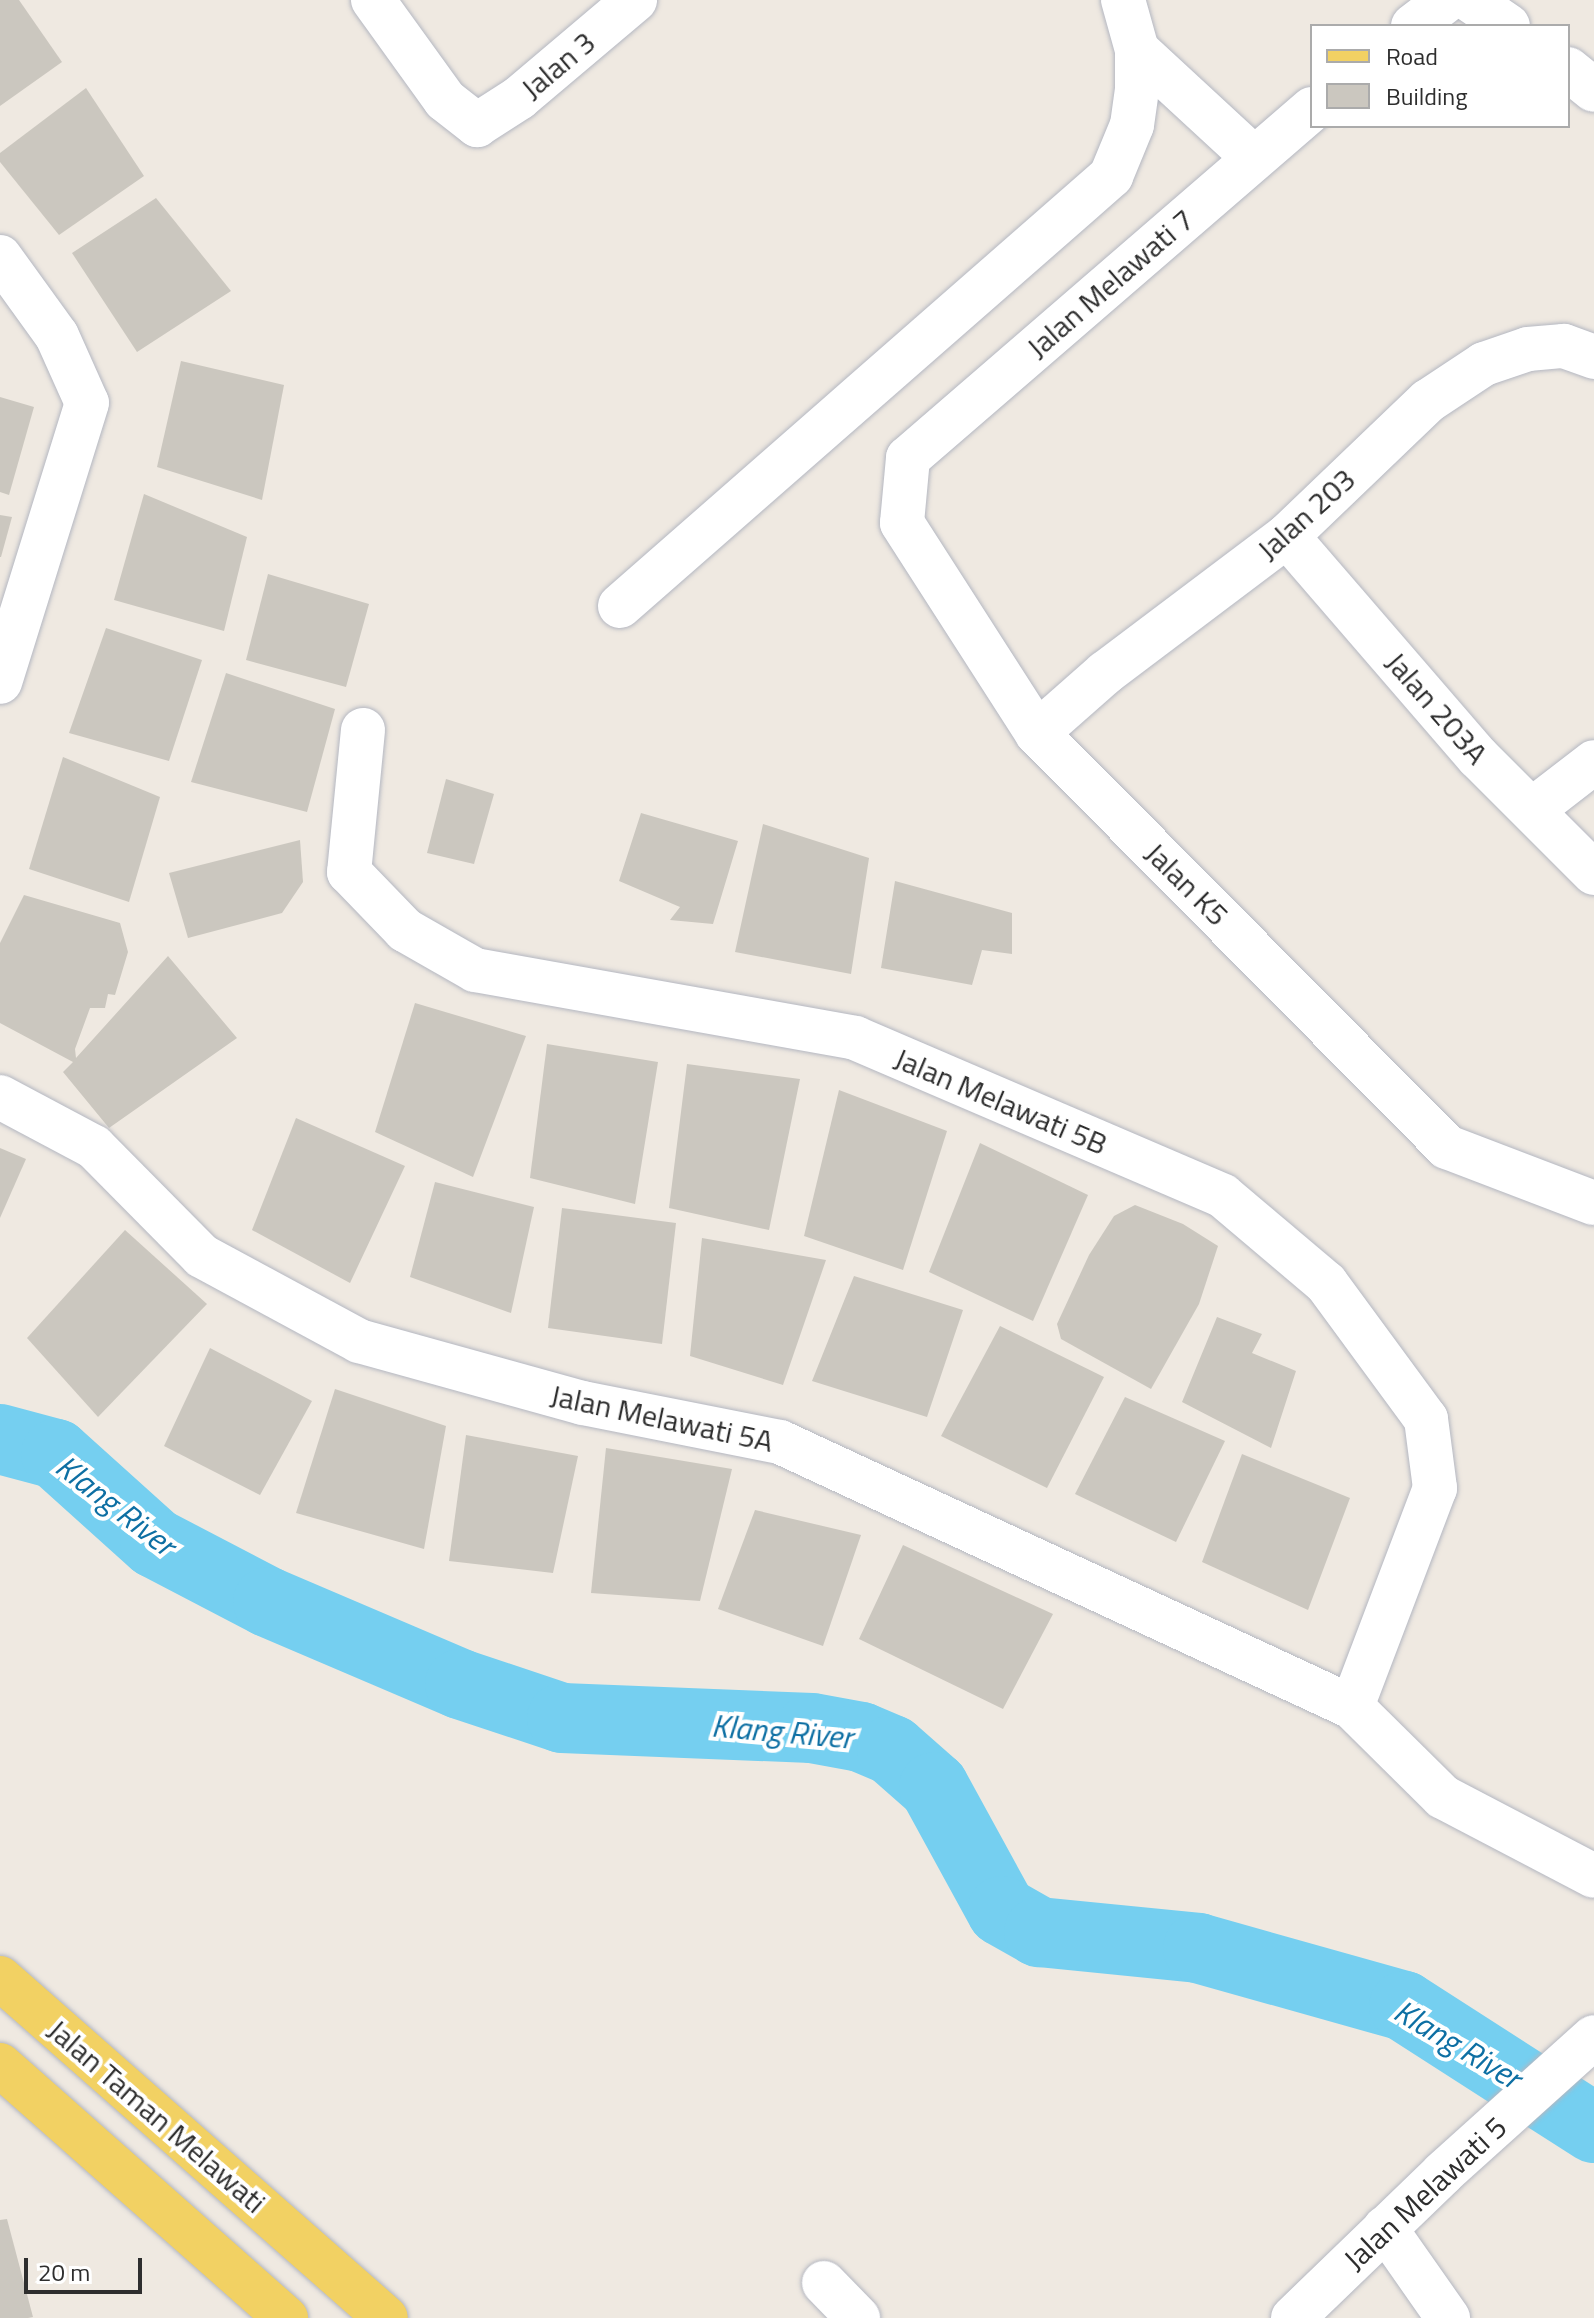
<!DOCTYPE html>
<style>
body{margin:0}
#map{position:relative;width:1594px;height:2318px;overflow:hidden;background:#efe9e1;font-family:"Titillium Web",sans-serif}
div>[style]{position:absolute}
.river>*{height:70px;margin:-35px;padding:0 35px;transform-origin:35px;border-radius:35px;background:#75cff0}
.building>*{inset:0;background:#cbc7bf}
.roads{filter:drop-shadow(0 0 2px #b4b7c1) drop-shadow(0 0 2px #b4b7c1)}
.minor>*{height:44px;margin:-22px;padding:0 22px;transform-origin:22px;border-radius:22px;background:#fff}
.major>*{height:44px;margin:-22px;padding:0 22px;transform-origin:22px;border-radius:22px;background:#f2d163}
span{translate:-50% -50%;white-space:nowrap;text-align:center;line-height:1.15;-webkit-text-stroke:8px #fff;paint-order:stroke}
.street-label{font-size:30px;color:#2e2e2e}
.water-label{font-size:32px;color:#0d6fa3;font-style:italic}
.legend{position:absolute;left:1310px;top:24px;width:260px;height:104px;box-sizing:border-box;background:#fff;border:2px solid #ababab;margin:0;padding:10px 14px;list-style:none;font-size:24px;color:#2e2e2e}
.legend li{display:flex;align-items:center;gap:16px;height:40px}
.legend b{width:40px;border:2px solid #ababab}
.scale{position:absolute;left:24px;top:2258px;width:118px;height:36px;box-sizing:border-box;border:4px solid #2e2e2e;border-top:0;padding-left:10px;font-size:24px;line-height:28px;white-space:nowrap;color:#2e2e2e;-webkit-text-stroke:6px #fff;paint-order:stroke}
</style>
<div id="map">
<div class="river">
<div style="left:0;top:1439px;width:58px;rotate:15deg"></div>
<div style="left:56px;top:1454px;width:133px;rotate:42deg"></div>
<div style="left:155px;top:1543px;width:127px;rotate:27.6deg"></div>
<div style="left:268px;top:1602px;width:209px;rotate:23.1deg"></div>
<div style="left:460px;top:1684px;width:108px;rotate:18.4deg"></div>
<div style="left:562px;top:1718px;width:250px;rotate:2.3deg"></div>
<div style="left:812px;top:1728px;width:50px;rotate:10.4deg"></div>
<div style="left:861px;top:1737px;width:34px;rotate:23deg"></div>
<div style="left:892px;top:1750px;width:56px;rotate:41.4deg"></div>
<div style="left:934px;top:1787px;width:141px;rotate:61.3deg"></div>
<div style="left:1002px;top:1911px;width:43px;rotate:29.6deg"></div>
<div style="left:1039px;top:1932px;width:160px;rotate:5.7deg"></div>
<div style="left:1198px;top:1948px;width:214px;rotate:15.7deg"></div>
<div style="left:1404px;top:2006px;width:226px;rotate:32.7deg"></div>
</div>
<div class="building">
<div style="clip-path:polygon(0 0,19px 0,62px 62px,0 106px)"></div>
<div style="clip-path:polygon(86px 88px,144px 176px,59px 235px,0 162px,0 153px)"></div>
<div style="clip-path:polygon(156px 198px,231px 291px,137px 352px,72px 253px)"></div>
<div style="clip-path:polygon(181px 361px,284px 385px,262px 500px,157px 467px)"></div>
<div style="clip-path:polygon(0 397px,34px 407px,9px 495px,0 492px)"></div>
<div style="clip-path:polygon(144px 494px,247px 537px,224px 631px,114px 600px)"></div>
<div style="clip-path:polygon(0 515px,12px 517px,1px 557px,0 557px)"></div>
<div style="clip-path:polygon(268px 574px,369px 604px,346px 687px,246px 660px)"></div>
<div style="clip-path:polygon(106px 628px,202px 660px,169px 761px,69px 733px)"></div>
<div style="clip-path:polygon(226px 673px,335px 709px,307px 812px,191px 782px)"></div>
<div style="clip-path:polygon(63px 757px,160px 797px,129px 902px,29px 869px)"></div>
<div style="clip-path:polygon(446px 779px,494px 794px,474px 864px,427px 853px)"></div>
<div style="clip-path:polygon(641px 813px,738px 841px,713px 924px,670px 920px,680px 907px,619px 881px)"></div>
<div style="clip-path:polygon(763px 824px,869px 858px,851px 974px,735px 952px)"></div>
<div style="clip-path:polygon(300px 840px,303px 882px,282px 913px,188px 938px,169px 873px)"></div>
<div style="clip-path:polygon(895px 881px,1012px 913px,1012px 954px,982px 950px,972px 985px,881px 968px)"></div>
<div style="clip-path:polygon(24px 895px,120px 923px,128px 952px,115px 995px,108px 994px,105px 1008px,90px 1008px,75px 1049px,76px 1058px,168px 956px,237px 1038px,109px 1128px,63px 1072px,73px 1062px,0 1023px,0 943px)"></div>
<div style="clip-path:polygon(415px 1003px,526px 1036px,473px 1177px,375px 1132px)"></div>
<div style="clip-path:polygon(547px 1044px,658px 1062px,635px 1204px,530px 1178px)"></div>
<div style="clip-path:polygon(687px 1064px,800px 1079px,769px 1230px,669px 1208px)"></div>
<div style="clip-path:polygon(839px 1090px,947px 1131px,903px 1270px,804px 1236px)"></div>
<div style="clip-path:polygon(296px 1118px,405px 1166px,350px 1283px,252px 1230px)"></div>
<div style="clip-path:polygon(980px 1143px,1088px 1195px,1033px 1321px,929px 1272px)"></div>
<div style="clip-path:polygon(0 1148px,26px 1159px,0 1218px)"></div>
<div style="clip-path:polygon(435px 1182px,534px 1207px,511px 1313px,410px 1277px)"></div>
<div style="clip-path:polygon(1135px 1205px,1183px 1224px,1218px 1246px,1199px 1304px,1151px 1389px,1061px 1339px,1057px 1324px,1089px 1255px,1114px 1216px)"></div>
<div style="clip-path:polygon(562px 1208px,676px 1223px,662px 1344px,548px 1328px)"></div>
<div style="clip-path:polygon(125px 1230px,207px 1304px,98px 1417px,27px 1338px)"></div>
<div style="clip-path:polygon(702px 1238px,826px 1260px,783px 1385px,690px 1356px)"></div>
<div style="clip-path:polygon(854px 1276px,963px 1310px,927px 1417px,812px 1381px)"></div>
<div style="clip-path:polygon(1217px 1317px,1262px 1334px,1252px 1353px,1296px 1371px,1271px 1448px,1182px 1402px)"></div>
<div style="clip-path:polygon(1000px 1326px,1104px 1377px,1047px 1488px,941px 1436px)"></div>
<div style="clip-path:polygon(210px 1348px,312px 1401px,260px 1495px,164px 1446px)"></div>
<div style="clip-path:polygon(335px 1389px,446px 1426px,424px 1549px,296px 1513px)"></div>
<div style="clip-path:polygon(1125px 1397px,1225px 1441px,1176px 1542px,1075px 1494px)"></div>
<div style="clip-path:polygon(466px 1435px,578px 1456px,553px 1573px,449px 1561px)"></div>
<div style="clip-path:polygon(606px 1448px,732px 1469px,700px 1601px,591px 1593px)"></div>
<div style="clip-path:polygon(1242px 1454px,1350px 1498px,1308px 1610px,1202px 1562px)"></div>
<div style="clip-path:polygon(755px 1510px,861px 1535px,823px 1646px,718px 1609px)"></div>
<div style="clip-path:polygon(903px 1545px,1053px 1614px,1003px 1709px,859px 1639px)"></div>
<div style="clip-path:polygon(7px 2219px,33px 2317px,28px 2318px,0 2318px,0 2220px)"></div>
</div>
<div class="roads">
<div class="minor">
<div style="left:373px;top:0;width:123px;rotate:54.2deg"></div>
<div style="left:445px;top:100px;width:41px;rotate:38deg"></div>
<div style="left:477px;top:125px;width:50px;rotate:-32.7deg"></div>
<div style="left:519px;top:98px;width:152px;rotate:-40.2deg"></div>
<div style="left:1470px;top:0;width:46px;rotate:34.4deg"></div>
<div style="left:1413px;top:26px;width:43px;rotate:-37.4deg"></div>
<div style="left:1137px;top:50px;width:159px;rotate:42.7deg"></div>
<div style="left:1568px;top:69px;width:33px;rotate:39deg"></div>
<div style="left:1312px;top:109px;width:534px;rotate:139.18deg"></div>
<div style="left:908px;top:458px;width:65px;rotate:95.3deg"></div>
<div style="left:902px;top:523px;width:250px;rotate:57.3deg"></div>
<div style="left:1037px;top:733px;width:583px;rotate:45.28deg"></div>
<div style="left:1447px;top:1147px;width:157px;rotate:20.9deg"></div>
<div style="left:0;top:257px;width:97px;rotate:54.2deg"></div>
<div style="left:57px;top:336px;width:73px;rotate:65.9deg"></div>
<div style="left:87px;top:403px;width:292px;rotate:107.3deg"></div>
<div style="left:1287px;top:536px;width:292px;rotate:49.2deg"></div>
<div style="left:1478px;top:757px;width:164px;rotate:45deg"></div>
<div style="left:620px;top:606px;width:653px;rotate:-41.21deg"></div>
<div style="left:1111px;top:176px;width:55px;rotate:-67.6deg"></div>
<div style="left:1132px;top:125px;width:35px;rotate:-82deg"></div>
<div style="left:1137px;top:90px;width:40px;rotate:-90deg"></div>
<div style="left:1137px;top:50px;width:52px;rotate:-105.6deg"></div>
<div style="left:363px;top:730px;width:143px;rotate:95.6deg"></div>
<div style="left:349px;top:872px;width:81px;rotate:46deg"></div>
<div style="left:405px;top:930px;width:81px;rotate:29.7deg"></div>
<div style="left:475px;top:970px;width:386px;rotate:10.1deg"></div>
<div style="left:855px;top:1038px;width:400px;rotate:23.2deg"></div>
<div style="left:1223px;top:1196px;width:135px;rotate:40.2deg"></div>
<div style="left:1326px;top:1283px;width:169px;rotate:53.7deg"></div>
<div style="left:1426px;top:1419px;width:70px;rotate:82.6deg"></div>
<div style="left:1435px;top:1488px;width:234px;rotate:110.8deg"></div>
<div style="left:1037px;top:733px;width:91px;rotate:-41.4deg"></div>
<div style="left:1105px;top:673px;width:228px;rotate:-37deg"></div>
<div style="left:1287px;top:536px;width:195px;rotate:-43.8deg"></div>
<div style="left:1428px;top:401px;width:67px;rotate:-33.5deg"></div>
<div style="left:1484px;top:364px;width:46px;rotate:-18.8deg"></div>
<div style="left:1528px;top:349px;width:36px;rotate:-5deg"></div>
<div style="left:1564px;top:346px;width:32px;rotate:20deg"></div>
<div style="left:1532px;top:810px;width:78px;rotate:-37.7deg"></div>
<div style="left:0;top:1097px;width:106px;rotate:28deg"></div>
<div style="left:94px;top:1147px;width:153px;rotate:45.3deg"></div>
<div style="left:202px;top:1256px;width:179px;rotate:28.4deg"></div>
<div style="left:359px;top:1341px;width:232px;rotate:15.5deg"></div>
<div style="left:583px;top:1403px;width:201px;rotate:11.2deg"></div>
<div style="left:780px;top:1442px;width:630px;rotate:24.86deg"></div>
<div style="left:1352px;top:1707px;width:128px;rotate:44.7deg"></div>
<div style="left:1443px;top:1797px;width:170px;rotate:27.6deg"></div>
<div style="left:1385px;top:2228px;width:110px;rotate:55deg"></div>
<div style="left:824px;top:2283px;width:49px;rotate:45.8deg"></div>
<div style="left:1293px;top:2318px;width:209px;rotate:-44deg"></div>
<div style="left:1443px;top:2173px;width:203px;rotate:-42deg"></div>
</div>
<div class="major">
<div style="left:0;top:1978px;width:514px;rotate:41.37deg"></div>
<div style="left:0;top:2065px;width:382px;rotate:41.5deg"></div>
</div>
</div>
<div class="street-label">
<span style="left:558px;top:65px;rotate:-40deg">Jalan 3</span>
<span style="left:1110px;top:283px;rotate:-41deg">Jalan Melawati 7</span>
<span style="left:1306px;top:514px;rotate:-42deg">Jalan 203</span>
<span style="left:1437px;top:708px;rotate:49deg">Jalan 203A</span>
<span style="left:1187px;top:884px;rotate:45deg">Jalan K5</span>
<span style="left:1001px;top:1101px;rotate:23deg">Jalan Melawati 5B</span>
<span style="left:662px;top:1418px;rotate:12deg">Jalan Melawati 5A</span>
<span style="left:157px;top:2116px;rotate:41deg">Jalan Taman Melawati</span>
<span style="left:1425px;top:2193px;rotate:-43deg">Jalan Melawati 5</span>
</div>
<div class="water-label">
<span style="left:116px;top:1505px;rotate:38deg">Klang River</span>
<span style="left:782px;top:1731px;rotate:5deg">Klang River</span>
<span style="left:1458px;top:2044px;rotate:31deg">Klang River</span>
</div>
<ul class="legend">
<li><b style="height:10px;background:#f2d163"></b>Road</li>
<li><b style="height:22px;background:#cbc7bf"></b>Building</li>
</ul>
<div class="scale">20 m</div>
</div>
